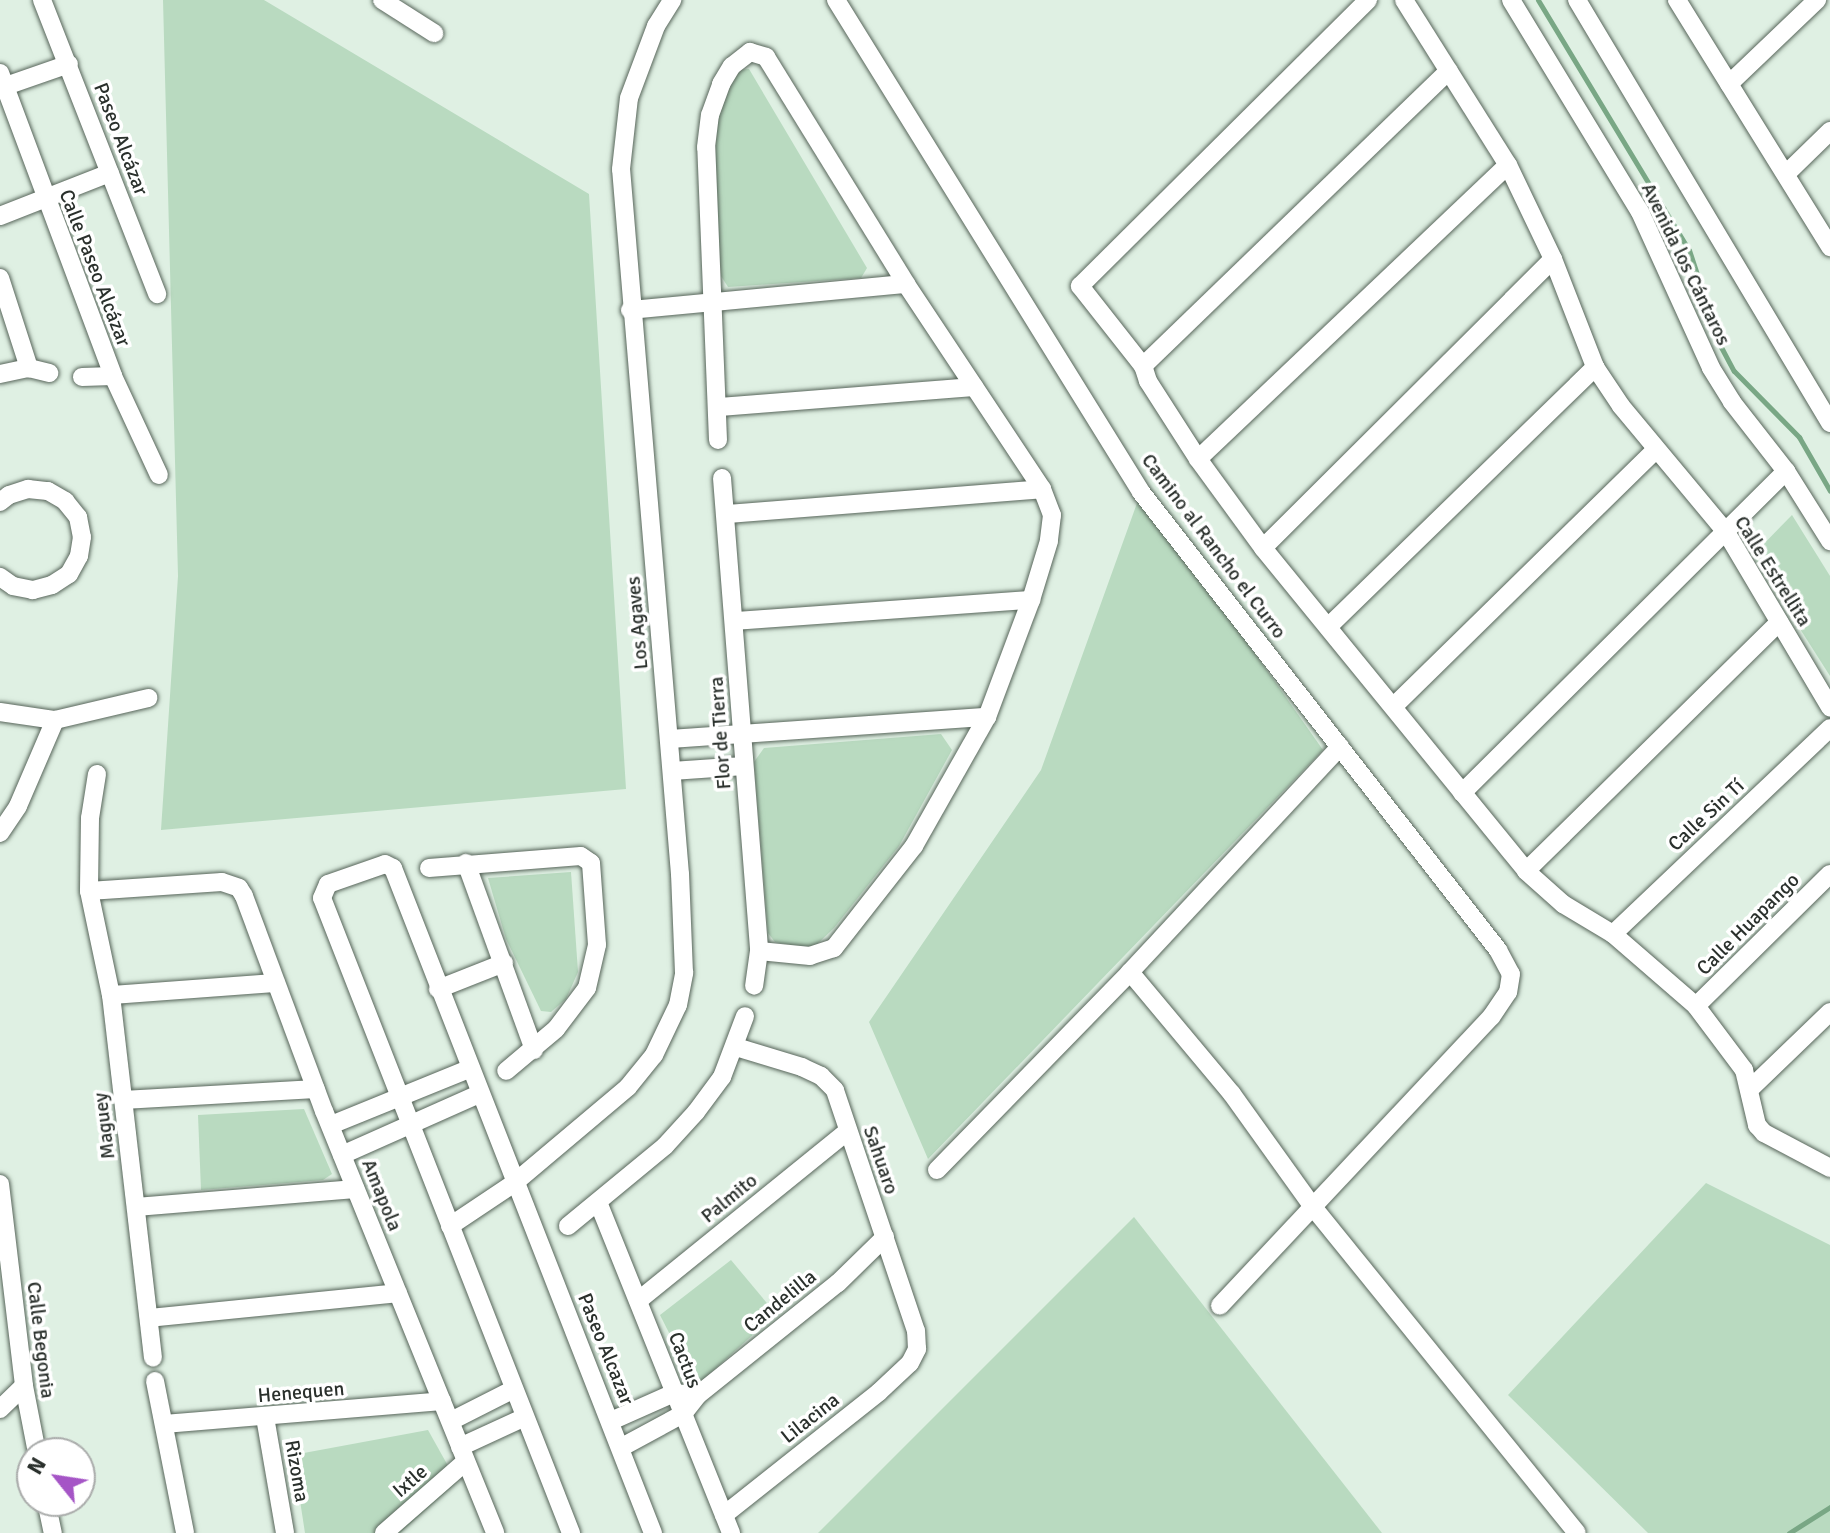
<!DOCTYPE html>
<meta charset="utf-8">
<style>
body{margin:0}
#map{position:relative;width:1830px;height:1533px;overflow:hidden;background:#dff0e3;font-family:Signika,sans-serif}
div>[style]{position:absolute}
.green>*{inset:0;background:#b9dac0}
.stream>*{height:5px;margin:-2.5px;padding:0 2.5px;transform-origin:2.5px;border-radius:2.5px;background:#79a785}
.roads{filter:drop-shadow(0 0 2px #57655a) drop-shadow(0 0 2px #57655a)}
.minor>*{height:18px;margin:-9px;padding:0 9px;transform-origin:9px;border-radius:9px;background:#fff}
span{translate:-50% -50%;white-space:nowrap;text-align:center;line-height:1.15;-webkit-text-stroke:7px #fff;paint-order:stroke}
.street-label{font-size:20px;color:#2a302c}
.north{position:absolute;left:16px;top:1437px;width:80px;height:80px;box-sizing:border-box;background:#fff;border:2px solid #aaacab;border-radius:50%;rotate:300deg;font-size:22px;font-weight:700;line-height:32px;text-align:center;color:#2a302c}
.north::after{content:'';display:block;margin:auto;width:28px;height:36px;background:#a555c6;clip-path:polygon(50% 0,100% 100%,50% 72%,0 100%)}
</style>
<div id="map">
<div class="green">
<div style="clip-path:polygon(163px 0,264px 0,589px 194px,626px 789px,161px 830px,178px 576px)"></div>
<div style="clip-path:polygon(749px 69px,867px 268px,861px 278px,728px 287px,721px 276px,714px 171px,718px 117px,737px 70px)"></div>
<div style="clip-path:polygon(1141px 492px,1323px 750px,928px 1159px,869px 1022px,1041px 770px)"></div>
<div style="clip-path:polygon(1792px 515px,1830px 576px,1830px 676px,1753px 555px)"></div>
<div style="clip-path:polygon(941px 734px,952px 750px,899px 846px,834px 928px,812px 949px,775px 942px,768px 933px,754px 762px,764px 748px)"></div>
<div style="clip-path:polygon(571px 872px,578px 972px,566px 999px,551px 1012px,541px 1011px,506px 939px,488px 878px)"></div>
<div style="clip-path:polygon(304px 1109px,332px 1174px,323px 1180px,201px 1190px,198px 1115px)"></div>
<div style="clip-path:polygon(1706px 1183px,1830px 1245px,1830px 1533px,1648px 1533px,1508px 1395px)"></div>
<div style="clip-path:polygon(1134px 1217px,1382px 1533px,818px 1533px)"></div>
<div style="clip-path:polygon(731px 1260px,776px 1314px,696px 1386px,660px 1315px)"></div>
<div style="clip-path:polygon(428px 1430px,457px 1482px,400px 1533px,305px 1533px,293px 1455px)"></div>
</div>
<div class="stream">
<div style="left:1538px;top:0;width:292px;rotate:58.9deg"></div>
<div style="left:1689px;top:250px;width:102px;rotate:71.7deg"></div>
<div style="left:1721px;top:347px;width:27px;rotate:62deg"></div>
<div style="left:1734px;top:371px;width:93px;rotate:45.4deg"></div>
<div style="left:1799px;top:437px;width:62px;rotate:60.1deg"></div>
<div style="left:1789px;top:1533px;width:49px;rotate:-32.4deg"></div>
</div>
<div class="roads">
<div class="minor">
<div style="left:42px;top:0;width:316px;rotate:68.6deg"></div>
<div style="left:382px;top:0;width:62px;rotate:32.4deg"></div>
<div style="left:836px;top:0;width:579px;rotate:58.2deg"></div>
<div style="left:1141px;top:492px;width:581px;rotate:52.06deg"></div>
<div style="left:1498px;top:950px;width:27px;rotate:62deg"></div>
<div style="left:1511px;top:974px;width:18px;rotate:99deg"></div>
<div style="left:1508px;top:992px;width:30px;rotate:124deg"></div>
<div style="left:1491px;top:1017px;width:396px;rotate:133.2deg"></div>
<div style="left:1404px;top:0;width:195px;rotate:57.8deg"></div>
<div style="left:1508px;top:165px;width:104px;rotate:64.4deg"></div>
<div style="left:1553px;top:259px;width:116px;rotate:68.7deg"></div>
<div style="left:1595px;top:367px;width:47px;rotate:56.3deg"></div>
<div style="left:1621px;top:406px;width:164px;rotate:50.2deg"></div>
<div style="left:1726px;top:532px;width:204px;rotate:59.3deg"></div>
<div style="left:1511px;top:0;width:248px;rotate:58.7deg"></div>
<div style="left:1640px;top:212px;width:171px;rotate:65.5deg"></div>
<div style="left:1711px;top:368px;width:40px;rotate:58deg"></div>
<div style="left:1732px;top:402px;width:88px;rotate:52deg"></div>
<div style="left:1786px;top:471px;width:83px;rotate:57.8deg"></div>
<div style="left:1577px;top:0;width:493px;rotate:59.1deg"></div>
<div style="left:1677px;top:0;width:291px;rotate:58.2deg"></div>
<div style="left:0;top:73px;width:323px;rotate:69.5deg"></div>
<div style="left:113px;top:376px;width:109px;rotate:65.1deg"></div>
<div style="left:1729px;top:84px;width:122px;rotate:-43.7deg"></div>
<div style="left:0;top:88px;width:73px;rotate:-19.2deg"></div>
<div style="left:1786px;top:174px;width:62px;rotate:-44.3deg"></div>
<div style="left:0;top:216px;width:118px;rotate:-21.4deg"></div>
<div style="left:1553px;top:259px;width:409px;rotate:135.1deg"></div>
<div style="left:1263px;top:548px;width:417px;rotate:50.8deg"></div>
<div style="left:1526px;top:871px;width:50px;rotate:41.7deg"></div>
<div style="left:1563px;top:904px;width:58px;rotate:31deg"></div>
<div style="left:1613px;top:934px;width:110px;rotate:40.9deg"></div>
<div style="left:1696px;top:1006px;width:80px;rotate:53.1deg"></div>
<div style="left:1744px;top:1070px;width:57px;rotate:76.7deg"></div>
<div style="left:1757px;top:1125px;width:11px;rotate:49deg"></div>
<div style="left:1764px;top:1133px;width:75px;rotate:27.9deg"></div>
<div style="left:0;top:278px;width:95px;rotate:72.1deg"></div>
<div style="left:630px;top:310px;width:277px;rotate:-5.4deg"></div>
<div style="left:1143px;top:366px;width:102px;rotate:-128.2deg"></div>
<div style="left:1080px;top:286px;width:406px;rotate:-44.8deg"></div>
<div style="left:0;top:374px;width:30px;rotate:-12deg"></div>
<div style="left:29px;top:368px;width:21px;rotate:14deg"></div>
<div style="left:82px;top:377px;width:31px;rotate:-2deg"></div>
<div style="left:719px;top:407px;width:256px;rotate:-4.5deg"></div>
<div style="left:718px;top:440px;width:293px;rotate:-92.3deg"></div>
<div style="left:706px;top:147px;width:32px;rotate:-83deg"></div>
<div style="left:710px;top:115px;width:33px;rotate:-70deg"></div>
<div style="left:721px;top:84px;width:21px;rotate:-59deg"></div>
<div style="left:732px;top:66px;width:23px;rotate:-38deg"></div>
<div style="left:750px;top:52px;width:17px;rotate:17deg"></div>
<div style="left:766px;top:57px;width:267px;rotate:58.3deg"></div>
<div style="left:906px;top:284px;width:246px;rotate:56.4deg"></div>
<div style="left:1042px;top:489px;width:28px;rotate:69deg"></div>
<div style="left:1052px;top:515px;width:26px;rotate:97deg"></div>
<div style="left:1049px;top:541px;width:62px;rotate:107deg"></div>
<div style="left:1031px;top:600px;width:125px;rotate:110.6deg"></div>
<div style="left:987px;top:717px;width:148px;rotate:119.5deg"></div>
<div style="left:914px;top:846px;width:130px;rotate:128.1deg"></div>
<div style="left:834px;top:948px;width:25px;rotate:162deg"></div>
<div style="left:810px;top:956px;width:51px;rotate:-174.4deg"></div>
<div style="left:1198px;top:459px;width:93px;rotate:-122.7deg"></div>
<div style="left:1148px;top:381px;width:16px;rotate:-108deg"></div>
<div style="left:1143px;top:366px;width:425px;rotate:-44deg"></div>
<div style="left:722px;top:478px;width:474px;rotate:85.5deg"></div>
<div style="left:759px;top:951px;width:35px;rotate:98deg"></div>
<div style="left:0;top:502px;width:11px;rotate:-38deg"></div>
<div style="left:9px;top:495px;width:20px;rotate:-18deg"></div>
<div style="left:28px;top:489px;width:20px;rotate:6deg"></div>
<div style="left:48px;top:491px;width:20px;rotate:30deg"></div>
<div style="left:65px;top:501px;width:21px;rotate:51deg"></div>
<div style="left:78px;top:517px;width:20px;rotate:79deg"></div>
<div style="left:82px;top:537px;width:19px;rotate:99deg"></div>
<div style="left:79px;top:556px;width:21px;rotate:119deg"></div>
<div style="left:69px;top:574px;width:20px;rotate:147deg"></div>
<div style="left:52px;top:585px;width:20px;rotate:165deg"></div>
<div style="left:33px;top:590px;width:20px;rotate:-169deg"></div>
<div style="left:13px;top:586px;width:16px;rotate:-145deg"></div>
<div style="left:727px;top:514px;width:316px;rotate:-4.5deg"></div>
<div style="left:1263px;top:548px;width:110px;rotate:-126.1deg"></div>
<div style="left:1198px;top:459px;width:427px;rotate:-43.5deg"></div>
<div style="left:735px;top:621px;width:297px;rotate:-4.1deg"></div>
<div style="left:1328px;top:627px;width:373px;rotate:-44.2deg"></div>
<div style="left:1394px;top:706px;width:367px;rotate:-44.4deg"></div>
<div style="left:0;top:712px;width:56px;rotate:8.3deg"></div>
<div style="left:55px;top:720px;width:96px;rotate:-13.3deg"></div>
<div style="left:670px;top:739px;width:318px;rotate:-4deg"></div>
<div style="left:672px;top:771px;width:72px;rotate:-4deg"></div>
<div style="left:97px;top:774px;width:45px;rotate:99deg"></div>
<div style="left:90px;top:818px;width:73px;rotate:90.8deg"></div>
<div style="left:89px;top:891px;width:106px;rotate:78.1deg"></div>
<div style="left:111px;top:995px;width:365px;rotate:83.4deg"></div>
<div style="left:1462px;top:793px;width:457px;rotate:-44.8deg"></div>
<div style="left:0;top:833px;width:32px;rotate:-56deg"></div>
<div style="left:18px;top:806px;width:94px;rotate:-66.7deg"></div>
<div style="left:466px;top:863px;width:199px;rotate:70deg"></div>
<div style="left:429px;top:868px;width:152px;rotate:-4.5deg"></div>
<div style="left:581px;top:856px;width:12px;rotate:35deg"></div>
<div style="left:591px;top:863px;width:82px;rotate:85.8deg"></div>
<div style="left:597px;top:945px;width:44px;rotate:103.1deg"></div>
<div style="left:587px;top:988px;width:51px;rotate:127.1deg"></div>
<div style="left:556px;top:1029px;width:65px;rotate:140deg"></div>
<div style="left:1526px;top:871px;width:355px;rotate:-44.5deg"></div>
<div style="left:89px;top:891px;width:133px;rotate:-3.9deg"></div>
<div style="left:222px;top:882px;width:18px;rotate:19deg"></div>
<div style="left:239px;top:888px;width:9px;rotate:58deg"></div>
<div style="left:244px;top:896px;width:229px;rotate:69.6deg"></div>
<div style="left:324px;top:1111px;width:455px;rotate:67.9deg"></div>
<div style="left:1613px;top:934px;width:299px;rotate:-43.5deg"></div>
<div style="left:1130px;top:972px;width:159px;rotate:50.1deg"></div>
<div style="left:1232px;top:1094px;width:139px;rotate:54.4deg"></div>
<div style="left:1313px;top:1207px;width:419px;rotate:51deg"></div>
<div style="left:438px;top:989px;width:71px;rotate:-21.5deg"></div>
<div style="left:111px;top:995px;width:165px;rotate:-4.2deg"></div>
<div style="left:1696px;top:1006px;width:188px;rotate:-44.6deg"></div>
<div style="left:1750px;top:1089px;width:111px;rotate:-43.9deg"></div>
<div style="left:123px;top:1100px;width:193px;rotate:-3.3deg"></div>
<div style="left:331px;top:1125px;width:149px;rotate:-22.1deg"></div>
<div style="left:342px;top:1155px;width:150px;rotate:-24deg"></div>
<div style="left:937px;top:1170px;width:277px;rotate:-45.7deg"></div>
<div style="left:1130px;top:972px;width:308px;rotate:-47deg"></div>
<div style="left:0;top:1184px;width:203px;rotate:83.2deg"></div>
<div style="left:24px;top:1386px;width:68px;rotate:79deg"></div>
<div style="left:598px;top:1202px;width:357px;rotate:68.1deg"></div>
<div style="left:136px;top:1207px;width:220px;rotate:-4.7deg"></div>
<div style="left:450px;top:1226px;width:76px;rotate:-33.7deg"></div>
<div style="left:513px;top:1184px;width:150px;rotate:-40.1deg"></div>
<div style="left:628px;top:1087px;width:41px;rotate:-50.9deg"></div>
<div style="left:654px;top:1055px;width:55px;rotate:-64.4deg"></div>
<div style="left:678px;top:1005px;width:33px;rotate:-79deg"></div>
<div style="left:684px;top:973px;width:99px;rotate:-92.3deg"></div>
<div style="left:680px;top:874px;width:707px;rotate:-94.78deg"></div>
<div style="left:621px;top:169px;width:71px;rotate:-83.6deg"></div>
<div style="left:629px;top:98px;width:77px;rotate:-69.4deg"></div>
<div style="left:656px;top:26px;width:31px;rotate:-58deg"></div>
<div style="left:568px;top:1226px;width:126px;rotate:-39.5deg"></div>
<div style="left:665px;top:1146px;width:46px;rotate:-47.6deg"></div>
<div style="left:696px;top:1112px;width:44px;rotate:-53.4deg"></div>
<div style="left:722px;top:1077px;width:65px;rotate:-69.3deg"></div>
<div style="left:639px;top:1300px;width:269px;rotate:-39deg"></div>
<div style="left:149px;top:1318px;width:250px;rotate:-5.7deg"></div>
<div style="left:155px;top:1381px;width:155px;rotate:78.8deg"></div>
<div style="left:0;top:1409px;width:33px;rotate:-44deg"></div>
<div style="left:265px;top:1417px;width:118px;rotate:80.2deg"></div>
<div style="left:451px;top:1421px;width:68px;rotate:-26.9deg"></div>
<div style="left:611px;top:1421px;width:69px;rotate:-24deg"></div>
<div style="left:674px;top:1393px;width:10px;rotate:6deg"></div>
<div style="left:164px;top:1424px;width:279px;rotate:-4.7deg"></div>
<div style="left:460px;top:1447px;width:69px;rotate:-24.7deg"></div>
<div style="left:622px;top:1447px;width:69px;rotate:-28.4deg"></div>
<div style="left:683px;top:1414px;width:24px;rotate:-52deg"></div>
<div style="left:698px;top:1395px;width:179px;rotate:-38.7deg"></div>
<div style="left:838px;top:1283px;width:66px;rotate:-44.4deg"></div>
<div style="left:46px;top:1501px;width:33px;rotate:78deg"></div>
<div style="left:724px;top:1515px;width:198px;rotate:-38.4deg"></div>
<div style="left:879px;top:1392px;width:42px;rotate:-43.1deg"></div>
<div style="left:910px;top:1363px;width:16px;rotate:-63deg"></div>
<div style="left:917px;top:1349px;width:18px;rotate:-93deg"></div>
<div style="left:916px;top:1331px;width:254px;rotate:-108.6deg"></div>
<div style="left:835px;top:1090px;width:20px;rotate:-135deg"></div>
<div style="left:821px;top:1076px;width:21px;rotate:-155deg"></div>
<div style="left:802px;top:1067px;width:69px;rotate:-163.1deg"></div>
<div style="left:384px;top:1533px;width:108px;rotate:-41.2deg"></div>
<div style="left:571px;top:1533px;width:682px;rotate:-111.41deg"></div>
<div style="left:322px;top:898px;width:15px;rotate:-67deg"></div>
<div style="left:328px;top:884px;width:60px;rotate:-19.3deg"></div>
<div style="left:385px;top:864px;width:9px;rotate:27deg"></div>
<div style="left:393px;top:868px;width:714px;rotate:68.65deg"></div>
</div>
</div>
<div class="street-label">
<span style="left:121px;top:139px;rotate:69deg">Paseo Alcázar</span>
<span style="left:1686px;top:264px;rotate:64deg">Avenida los Cántaros</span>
<span style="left:95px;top:268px;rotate:69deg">Calle Paseo Alcázar</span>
<span style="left:1214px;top:546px;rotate:53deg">Camino al Rancho el Curro</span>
<span style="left:1773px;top:571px;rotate:58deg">Calle Estrellita</span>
<span style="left:637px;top:623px;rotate:-95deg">Los Agaves</span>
<span style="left:720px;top:733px;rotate:-94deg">Flor de Tierra</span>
<span style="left:1706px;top:815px;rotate:-43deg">Calle Sin Tí</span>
<span style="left:1748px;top:924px;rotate:-45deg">Calle Huapango</span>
<span style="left:104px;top:1126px;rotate:-97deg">Maguey</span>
<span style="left:881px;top:1160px;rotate:71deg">Sahuaro</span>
<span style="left:382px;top:1195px;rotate:68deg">Amapola</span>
<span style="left:729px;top:1198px;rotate:-39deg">Palmito</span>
<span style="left:780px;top:1301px;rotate:-39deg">Candelilla</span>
<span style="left:41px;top:1340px;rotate:83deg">Calle Begonia</span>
<span style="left:606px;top:1349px;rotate:68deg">Paseo Alcazar</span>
<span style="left:685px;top:1360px;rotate:69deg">Cactus</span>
<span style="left:301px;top:1392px;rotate:-5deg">Henequen</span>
<span style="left:810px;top:1418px;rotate:-38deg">Lilacina</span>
<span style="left:297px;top:1471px;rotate:80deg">Rizoma</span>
<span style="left:410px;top:1481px;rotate:-41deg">Ixtle</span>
</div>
<div class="north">N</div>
</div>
